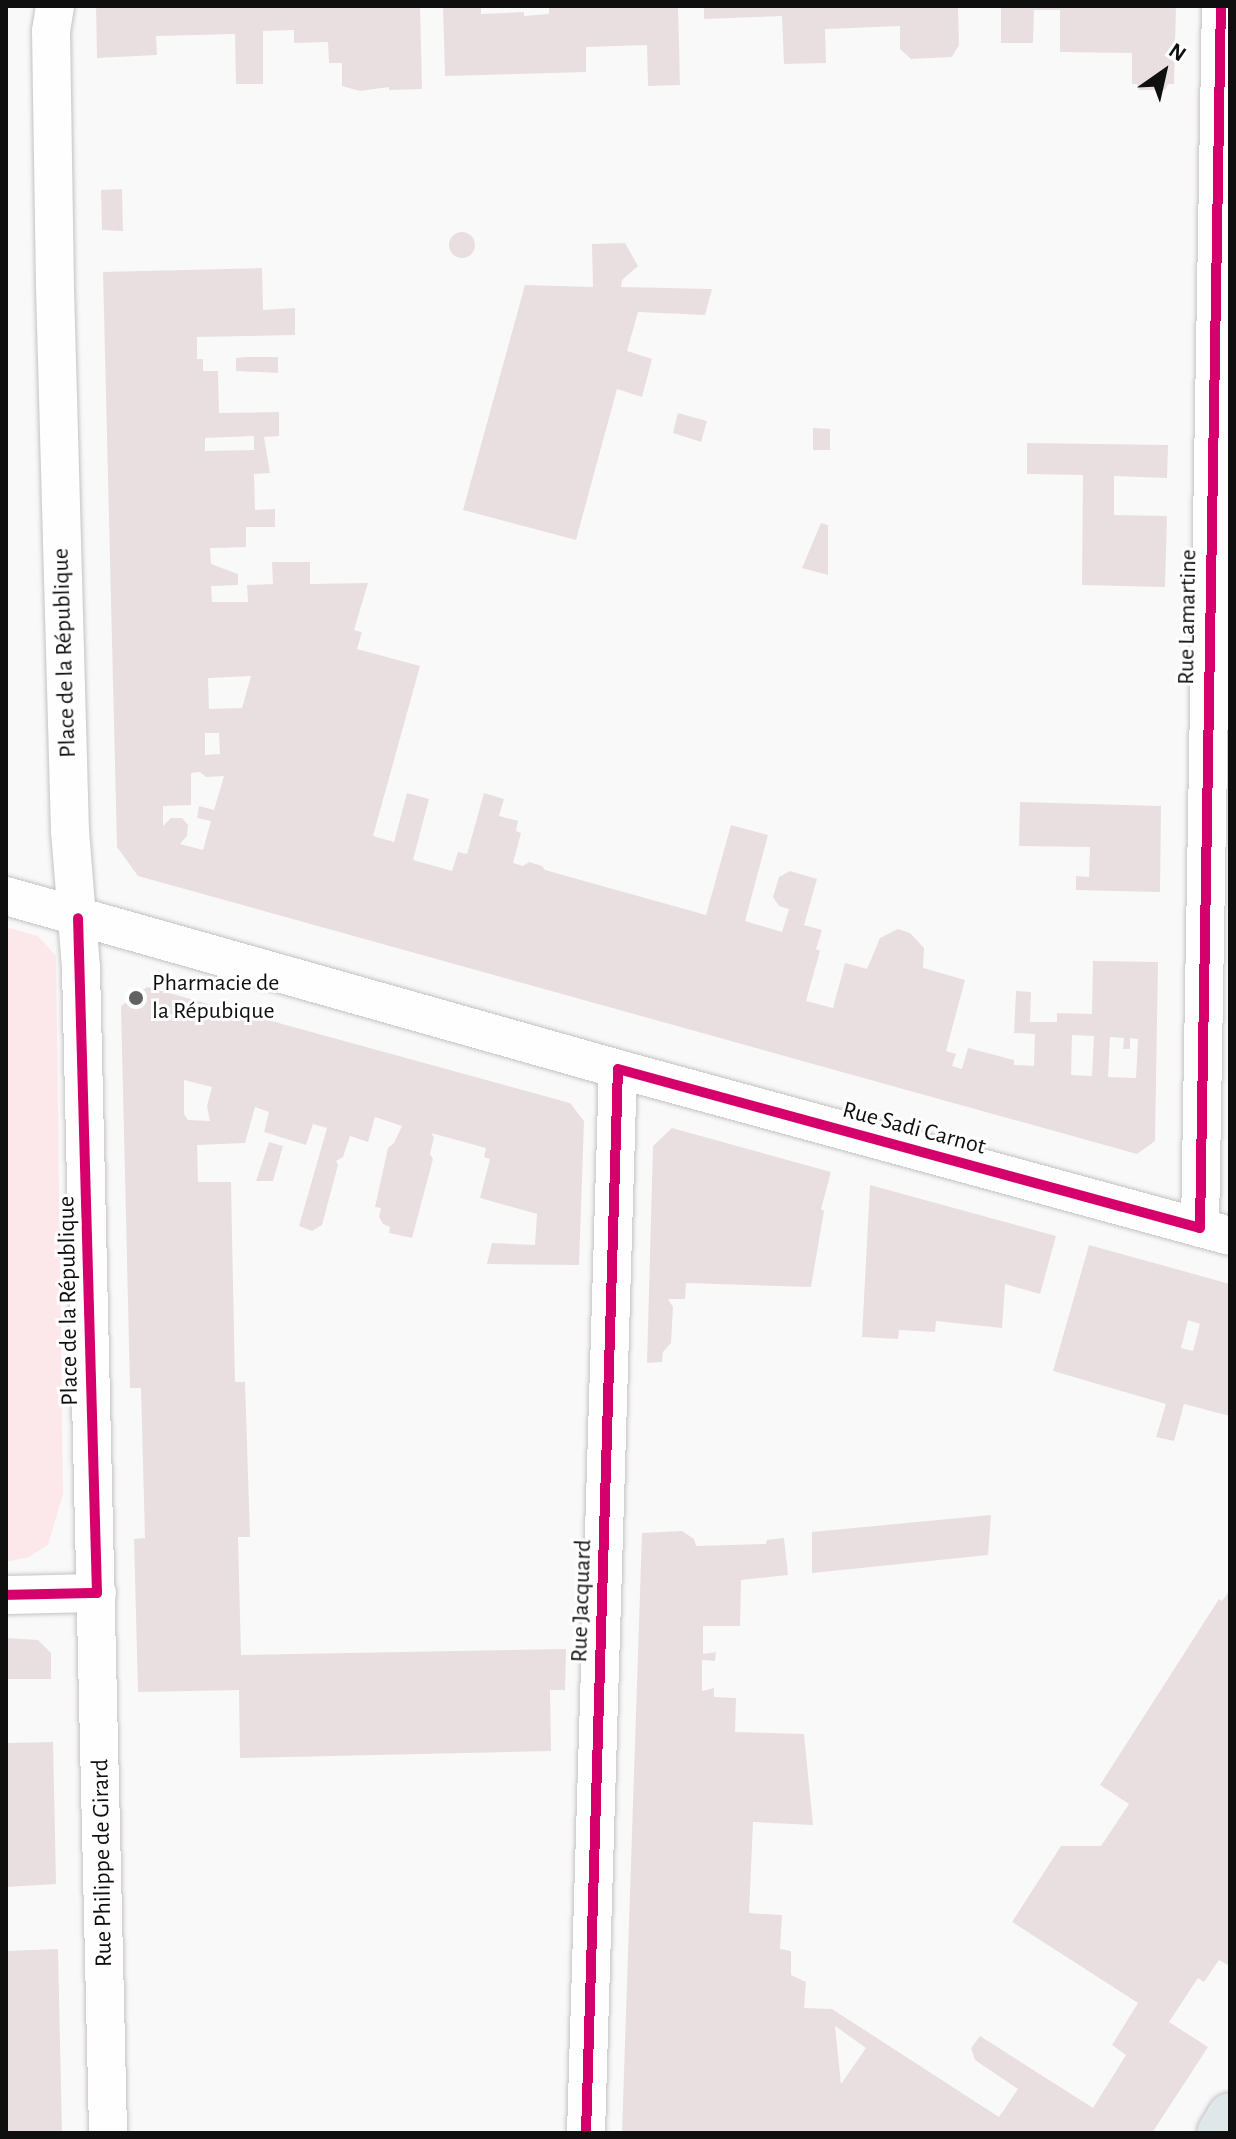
<!DOCTYPE html>
<meta charset="utf-8">
<style>
body{margin:0}
#map{position:relative;width:1236px;height:2139px;overflow:hidden;background:#faf9f9;font-family:"Alegreya Sans",sans-serif}
div>[style]{position:absolute}
.green>*{inset:0;background:#fce8ea}
.building>*{inset:0;background:#e9dfe0}
.round{border-radius:50%}
.roads{filter:drop-shadow(0 0 2px #c4c2c2) drop-shadow(0 0 2px #c4c2c2)}
.street>*{height:38px;margin:-19px;padding:0 19px;transform-origin:19px;border-radius:19px;background:#fefefe}
.primary>*{height:44px;margin:-22px;padding:0 22px;transform-origin:22px;border-radius:22px;background:#e0e7e8}
.cycleway>*{height:10px;margin:-5px;padding:0 5px;transform-origin:5px;border-radius:5px;background:#d6006c}
.dots>*{width:22px;height:22px;translate:-50% -50%;box-sizing:border-box;border:4px solid #fff;border-radius:50%}
span{translate:-50% -50%;white-space:nowrap;text-align:center;line-height:1.15;-webkit-text-stroke:6px #fff;paint-order:stroke}
.street-label{font-size:24px;color:#100f0f}
.poi-label{font-size:24px;color:#100f0f}
.left{translate:0 -50%;text-align:left}
.frame{position:absolute;inset:0;border:8px solid #100f0f;pointer-events:none}
.north{position:absolute;left:1124px;top:32px;width:80px;height:80px;-webkit-text-stroke:6px #fff;paint-order:stroke;rotate:34deg;font-size:22px;font-weight:700;line-height:32px;text-align:center;color:#100f0f}
.north::after{content:'';display:block;margin:auto;width:28px;height:36px;background:#100f0f;clip-path:polygon(50% 0,100% 100%,50% 72%,0 100%)}
</style>
<div id="map">
<div class="green">
<div style="clip-path:polygon(6px 927px,38px 936px,56px 956px,63px 1494px,48px 1545px,29px 1557px,6px 1562px)"></div>
</div>
<div class="building">
<div style="clip-path:polygon(96px 6px,420px 6px,422px 89px,389px 90px,389px 87px,360px 91px,342px 86px,342px 63px,329px 63px,328px 42px,294px 43px,294px 30px,263px 31px,263px 84px,236px 84px,235px 34px,156px 36px,157px 55px,97px 58px)"></div>
<div style="clip-path:polygon(443px 6px,481px 6px,481px 14px,524px 12px,524px 16px,549px 14px,549px 7px,678px 6px,680px 85px,648px 86px,647px 45px,586px 47px,586px 72px,445px 76px)"></div>
<div style="clip-path:polygon(704px 6px,958px 6px,959px 45px,952px 57px,911px 59px,900px 49px,900px 26px,825px 29px,826px 63px,784px 64px,782px 16px,704px 19px)"></div>
<div style="clip-path:polygon(1001px 6px,1176px 6px,1174px 84px,1168px 84px,1165px 90px,1139px 90px,1137px 84px,1132px 84px,1132px 53px,1060px 52px,1060px 10px,1034px 10px,1033px 43px,1001px 43px)"></div>
<div style="clip-path:polygon(122px 189px,123px 231px,102px 230px,101px 190px)"></div>
<div class="round" style="left:449px;top:232px;width:26px;height:26px"></div>
<div style="clip-path:polygon(625px 243px,638px 266px,622px 280px,621px 287px,712px 289px,705px 315px,638px 312px,627px 351px,652px 359px,642px 397px,617px 389px,576px 540px,463px 510px,525px 285px,593px 287px,592px 244px)"></div>
<div style="clip-path:polygon(evenodd,262px 268px,263px 310px,295px 308px,295px 335px,197px 337px,197px 359px,203px 359px,203px 371px,218px 371px,219px 413px,279px 412px,279px 436px,264px 437px,270px 473px,254px 474px,255px 510px,275px 509px,275px 527px,246px 527px,246px 547px,210px 548px,211px 564px,238px 574px,238px 585px,211px 586px,212px 602px,248px 602px,247px 585px,273px 584px,272px 562px,310px 562px,310px 584px,368px 583px,354px 630px,362px 632px,357px 649px,420px 666px,373px 836px,394px 842px,407px 793px,429px 799px,413px 860px,452px 871px,458px 852px,467px 854px,484px 793px,504px 799px,499px 816px,518px 821px,516px 831px,521px 833px,513px 863px,523px 866px,529px 862px,542px 866px,545px 870px,706px 915px,731px 825px,768px 835px,745px 921px,782px 932px,789px 909px,779px 906px,773px 897px,779px 877px,790px 871px,817px 879px,804px 925px,822px 930px,816px 949px,820px 951px,806px 1001px,833px 1008px,845px 963px,867px 969px,880px 938px,898px 929px,910px 933px,924px 948px,923px 968px,965px 980px,946px 1051px,956px 1054px,952px 1066px,962px 1069px,968px 1048px,1014px 1060px,1014px 1065px,1034px 1066px,1035px 1034px,1014px 1033px,1016px 991px,1031px 992px,1030px 1022px,1057px 1022px,1057px 1013px,1092px 1014px,1093px 961px,1158px 962px,1155px 1141px,1137px 1154px,138px 876px,117px 847px,103px 272px,262px 268px,254px 436px,254px 450px,205px 451px,205px 438px,254px 436px,262px 268px,251px 676px,242px 708px,209px 709px,208px 678px,251px 676px,262px 268px,205px 733px,219px 733px,220px 754px,205px 755px,205px 733px,262px 268px,200px 772px,206px 777px,224px 776px,214px 810px,199px 806px,197px 818px,211px 821px,203px 850px,180px 844px,187px 836px,188px 825px,182px 818px,171px 818px,163px 826px,163px 806px,191px 805px,191px 773px,200px 772px,262px 268px,1072px 1035px,1094px 1036px,1092px 1076px,1071px 1075px,1072px 1035px,262px 268px,1110px 1037px,1124px 1038px,1123px 1049px,1130px 1049px,1130px 1038px,1138px 1039px,1136px 1078px,1108px 1077px,1110px 1037px)"></div>
<div style="clip-path:polygon(245px 357px,278px 357px,278px 373px,236px 371px,236px 358px)"></div>
<div style="clip-path:polygon(678px 413px,707px 421px,701px 442px,673px 433px)"></div>
<div style="clip-path:polygon(813px 428px,830px 429px,830px 450px,813px 450px)"></div>
<div style="clip-path:polygon(1027px 443px,1168px 445px,1167px 478px,1114px 476px,1114px 515px,1167px 516px,1165px 587px,1082px 585px,1083px 475px,1027px 474px)"></div>
<div style="clip-path:polygon(821px 523px,828px 525px,828px 575px,802px 568px)"></div>
<div style="clip-path:polygon(1020px 802px,1161px 806px,1160px 892px,1076px 890px,1076px 876px,1089px 877px,1090px 847px,1019px 846px)"></div>
<div style="clip-path:polygon(evenodd,147px 987px,570px 1103px,584px 1121px,579px 1265px,487px 1264px,492px 1243px,535px 1245px,537px 1214px,480px 1198px,490px 1159px,484px 1157px,486px 1148px,431px 1133px,434px 1137px,430px 1154px,433px 1159px,412px 1238px,389px 1233px,390px 1227px,383px 1224px,379px 1217px,381px 1208px,375px 1207px,388px 1148px,394px 1143px,402px 1126px,375px 1117px,368px 1142px,350px 1136px,343px 1157px,336px 1161px,338px 1165px,322px 1225px,312px 1231px,299px 1226px,327px 1128px,313px 1124px,306px 1145px,264px 1132px,269px 1112px,255px 1107px,245px 1143px,197px 1145px,198px 1182px,231px 1182px,235px 1382px,245px 1382px,250px 1537px,238px 1537px,241px 1655px,566px 1649px,565px 1690px,550px 1690px,551px 1751px,240px 1758px,239px 1690px,138px 1692px,134px 1539px,145px 1538px,141px 1388px,130px 1388px,121px 1006px,147px 987px,184px 1080px,212px 1087px,207px 1106px,210px 1121px,188px 1120px,184px 1114px,184px 1080px)"></div>
<div style="clip-path:polygon(672px 1128px,831px 1172px,821px 1209px,824px 1211px,811px 1287px,686px 1283px,685px 1299px,668px 1299px,673px 1307px,671px 1343px,663px 1352px,662px 1362px,647px 1363px,653px 1146px)"></div>
<div style="clip-path:polygon(269px 1142px,283px 1146px,273px 1181px,256px 1181px)"></div>
<div style="clip-path:polygon(870px 1185px,1056px 1236px,1040px 1294px,1005px 1284px,1002px 1328px,936px 1321px,935px 1332px,899px 1330px,898px 1339px,862px 1337px)"></div>
<div style="clip-path:polygon(evenodd,1089px 1245px,1230px 1284px,1230px 1416px,1184px 1404px,1174px 1441px,1156px 1437px,1166px 1404px,1053px 1371px,1089px 1245px,1188px 1320px,1200px 1324px,1193px 1351px,1181px 1348px,1188px 1320px)"></div>
<div style="clip-path:polygon(991px 1515px,988px 1555px,812px 1573px,812px 1532px)"></div>
<div style="clip-path:polygon(evenodd,682px 1531px,694px 1539px,696px 1546px,766px 1544px,767px 1540px,784px 1538px,788px 1575px,741px 1580px,740px 1626px,703px 1626px,703px 1654px,716px 1652px,715px 1661px,702px 1660px,702px 1691px,714px 1688px,714px 1697px,736px 1698px,735px 1732px,804px 1734px,813px 1825px,753px 1822px,749px 1913px,782px 1915px,780px 1949px,791px 1951px,791px 1975px,806px 1982px,804px 2008px,832px 2009px,999px 2117px,1018px 2089px,975px 2060px,971px 2048px,980px 2036px,1093px 2108px,1126px 2055px,1112px 2045px,1138px 2003px,1012px 1922px,1061px 1846px,1101px 1846px,1129px 1804px,1100px 1785px,1219px 1599px,1222px 1601px,1230px 1590px,1230px 1966px,1219px 1960px,1204px 1982px,1198px 1978px,1169px 2022px,1208px 2047px,1152px 2133px,622px 2133px,642px 1533px,682px 1531px,835px 2026px,866px 2048px,841px 2084px,835px 2026px)"></div>
<div style="clip-path:polygon(6px 1638px,38px 1640px,51px 1653px,51px 1679px,6px 1679px)"></div>
<div style="clip-path:polygon(53px 1742px,56px 1884px,6px 1887px,6px 1743px)"></div>
<div style="clip-path:polygon(58px 1949px,62px 2133px,6px 2133px,6px 1951px)"></div>
</div>
<div class="roads">
<div class="street">
<div style="left:55px;top:6px;width:25px;rotate:99deg"></div>
<div style="left:51px;top:31px;width:257px;rotate:89.1deg"></div>
<div style="left:55px;top:288px;width:543px;rotate:88.42deg"></div>
<div style="left:70px;top:831px;width:137px;rotate:85.4deg"></div>
<div style="left:81px;top:968px;width:1165px;rotate:88.67deg"></div>
<div style="left:6px;top:896px;width:636px;rotate:15.78deg"></div>
<div style="left:618px;top:1069px;width:634px;rotate:15.26deg"></div>
<div style="left:1200px;top:1228px;width:1222px;rotate:-89.02deg"></div>
<div style="left:6px;top:1595px;width:91px;rotate:-1.3deg"></div>
<div style="left:586px;top:2133px;width:1064px;rotate:-88.28deg"></div>
</div>
<div class="primary">
<div style="left:1219px;top:2133px;width:21px;rotate:-59deg"></div>
</div>
</div>
<div class="cycleway">
<div style="left:6px;top:1595px;width:91px;rotate:-1.3deg"></div>
<div style="left:97px;top:1593px;width:675px;rotate:-91.61deg"></div>
<div style="left:586px;top:2133px;width:1064px;rotate:-88.28deg"></div>
<div style="left:618px;top:1069px;width:603px;rotate:15.28deg"></div>
<div style="left:1200px;top:1228px;width:1222px;rotate:-89.02deg"></div>
</div>
<div class="dots">
<div style="left:136px;top:998px;background:#626161"></div>
</div>
<div class="street-label">
<span style="left:1188px;top:617px;rotate:-89deg">Rue Lamartine</span>
<span style="left:65px;top:653px;rotate:-92deg">Place de la République</span>
<span style="left:914px;top:1129px;rotate:15deg">Rue Sadi Carnot</span>
<span style="left:69px;top:1301px;rotate:-91deg">Place de la République</span>
<span style="left:582px;top:1601px;rotate:-88deg">Rue Jacquard</span>
<span style="left:103px;top:1863px;rotate:-91deg">Rue Philippe de Girard</span>
</div>
<div class="poi-label">
<span class="left" style="left:152px;top:998px">Pharmacie de<br>la Répubique</span>
</div>
<div class="frame"></div>
<div class="north">N</div>
</div>
